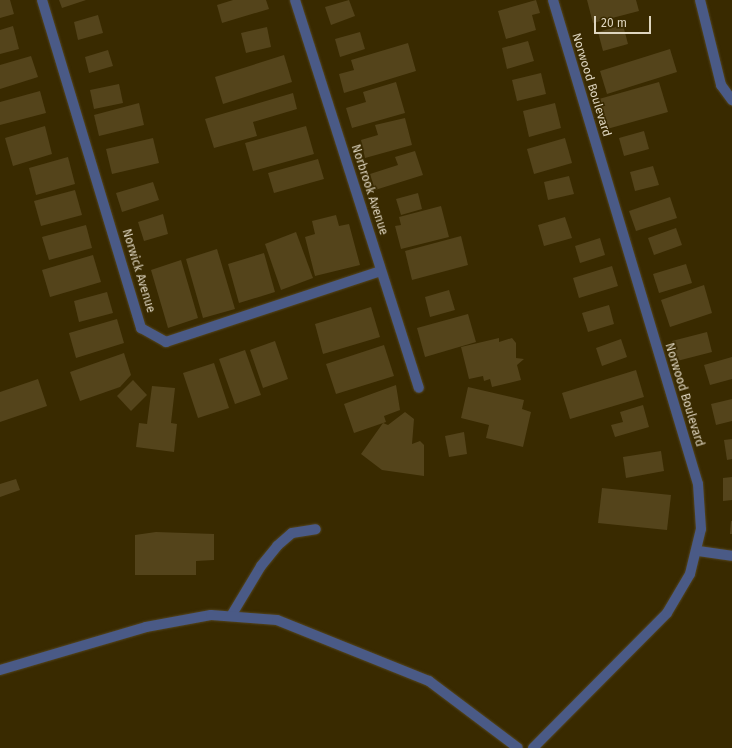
<!DOCTYPE html>
<style>
body{margin:0}
#map{position:relative;width:732px;height:748px;overflow:hidden;background:#392a00;font-family:"Fira Sans",sans-serif}
div>[style]{position:absolute}
.building>*{inset:0;background:#54441b}
.roads{filter:drop-shadow(0 0 1px #53451f) drop-shadow(0 0 1px #53451f)}
.service>*{height:10px;margin:-5px;padding:0 5px;transform-origin:5px;border-radius:5px;background:#4a5a86}
.minor>*{height:10px;margin:-5px;padding:0 5px;transform-origin:5px;border-radius:5px;background:#4a5a86}
.tertiary>*{height:10px;margin:-5px;padding:0 5px;transform-origin:5px;border-radius:5px;background:#4a5a86}
span{translate:-50% -50%;white-space:nowrap;text-align:center;line-height:1.15;-webkit-text-stroke:3px #392a00;paint-order:stroke}
.street-label{font-size:12px;color:#ded5bf}
.scale{position:absolute;left:594px;top:16px;width:57px;height:18px;box-sizing:border-box;border:2px solid #ded5bf;border-top:0;padding-left:5px;font-size:12px;line-height:14px;white-space:nowrap;color:#ded5bf;-webkit-text-stroke:3px #392a00;paint-order:stroke}
</style>
<div id="map">
<div class="building">
<div style="clip-path:polygon(0 0,10px 0,14px 14px,0 18px)"></div>
<div style="clip-path:polygon(59px 0,86px 0,62px 8px)"></div>
<div style="clip-path:polygon(233px 0,266px 0,269px 9px,222px 23px,217px 5px)"></div>
<div style="clip-path:polygon(349px 0,355px 16px,331px 25px,325px 7px)"></div>
<div style="clip-path:polygon(536px 0,540px 13px,532px 15px,536px 30px,506px 39px,498px 11px)"></div>
<div style="clip-path:polygon(587px 0,636px 0,639px 11px,593px 23px)"></div>
<div style="clip-path:polygon(98px 15px,103px 33px,78px 40px,74px 22px)"></div>
<div style="clip-path:polygon(623px 25px,628px 44px,603px 51px,598px 32px)"></div>
<div style="clip-path:polygon(13px 26px,19px 49px,0 54px,0 30px)"></div>
<div style="clip-path:polygon(267px 27px,271px 47px,246px 53px,241px 33px)"></div>
<div style="clip-path:polygon(360px 32px,365px 49px,340px 57px,335px 39px)"></div>
<div style="clip-path:polygon(528px 41px,534px 61px,507px 69px,502px 48px)"></div>
<div style="clip-path:polygon(408px 43px,416px 71px,344px 93px,339px 74px,354px 70px,351px 60px)"></div>
<div style="clip-path:polygon(670px 49px,677px 72px,607px 94px,600px 71px)"></div>
<div style="clip-path:polygon(108px 50px,113px 66px,89px 73px,85px 57px)"></div>
<div style="clip-path:polygon(284px 55px,292px 82px,223px 104px,215px 77px)"></div>
<div style="clip-path:polygon(31px 56px,38px 77px,0 89px,0 65px)"></div>
<div style="clip-path:polygon(541px 73px,546px 94px,517px 101px,512px 80px)"></div>
<div style="clip-path:polygon(396px 82px,405px 113px,352px 128px,346px 108px,366px 102px,363px 92px)"></div>
<div style="clip-path:polygon(659px 82px,668px 112px,607px 129px,599px 99px)"></div>
<div style="clip-path:polygon(119px 84px,123px 103px,94px 109px,90px 90px)"></div>
<div style="clip-path:polygon(40px 91px,46px 113px,0 125px,0 102px)"></div>
<div style="clip-path:polygon(293px 93px,297px 109px,253px 122px,257px 136px,214px 148px,205px 119px)"></div>
<div style="clip-path:polygon(139px 103px,144px 125px,99px 136px,94px 115px)"></div>
<div style="clip-path:polygon(555px 103px,561px 128px,529px 137px,523px 111px)"></div>
<div style="clip-path:polygon(405px 118px,412px 145px,365px 158px,361px 140px,378px 135px,375px 125px)"></div>
<div style="clip-path:polygon(45px 126px,52px 154px,13px 166px,5px 138px)"></div>
<div style="clip-path:polygon(306px 126px,314px 154px,253px 171px,245px 143px)"></div>
<div style="clip-path:polygon(644px 131px,649px 149px,624px 156px,619px 138px)"></div>
<div style="clip-path:polygon(153px 138px,159px 163px,112px 174px,106px 149px)"></div>
<div style="clip-path:polygon(565px 138px,572px 163px,534px 174px,527px 149px)"></div>
<div style="clip-path:polygon(415px 151px,423px 175px,375px 190px,370px 174px,398px 165px,395px 157px)"></div>
<div style="clip-path:polygon(68px 157px,75px 184px,36px 195px,29px 168px)"></div>
<div style="clip-path:polygon(318px 159px,324px 179px,274px 193px,268px 173px)"></div>
<div style="clip-path:polygon(653px 166px,659px 185px,635px 191px,630px 172px)"></div>
<div style="clip-path:polygon(569px 176px,574px 194px,548px 200px,544px 182px)"></div>
<div style="clip-path:polygon(153px 182px,159px 200px,122px 212px,116px 193px)"></div>
<div style="clip-path:polygon(75px 190px,82px 215px,41px 226px,34px 201px)"></div>
<div style="clip-path:polygon(418px 193px,422px 209px,401px 215px,396px 199px)"></div>
<div style="clip-path:polygon(670px 197px,677px 218px,636px 231px,629px 211px)"></div>
<div style="clip-path:polygon(441px 206px,449px 237px,401px 249px,395px 226px,401px 225px,399px 217px)"></div>
<div style="clip-path:polygon(163px 214px,168px 234px,144px 241px,138px 222px)"></div>
<div style="clip-path:polygon(336px 215px,339px 226px,349px 224px,360px 265px,315px 276px,305px 237px,315px 234px,312px 221px)"></div>
<div style="clip-path:polygon(565px 217px,572px 238px,544px 246px,538px 225px)"></div>
<div style="clip-path:polygon(86px 225px,92px 248px,49px 260px,42px 237px)"></div>
<div style="clip-path:polygon(676px 228px,682px 245px,654px 255px,648px 238px)"></div>
<div style="clip-path:polygon(296px 232px,313px 278px,281px 290px,265px 244px)"></div>
<div style="clip-path:polygon(461px 236px,468px 265px,412px 280px,405px 251px)"></div>
<div style="clip-path:polygon(600px 238px,605px 255px,580px 263px,575px 246px)"></div>
<div style="clip-path:polygon(217px 249px,235px 309px,203px 318px,186px 259px)"></div>
<div style="clip-path:polygon(264px 253px,275px 292px,239px 303px,228px 264px)"></div>
<div style="clip-path:polygon(93px 255px,101px 282px,50px 297px,42px 270px)"></div>
<div style="clip-path:polygon(181px 260px,198px 318px,168px 328px,151px 270px)"></div>
<div style="clip-path:polygon(686px 264px,692px 283px,659px 293px,653px 274px)"></div>
<div style="clip-path:polygon(612px 266px,618px 286px,579px 298px,573px 278px)"></div>
<div style="clip-path:polygon(704px 285px,712px 313px,670px 327px,661px 300px)"></div>
<div style="clip-path:polygon(449px 290px,455px 310px,430px 317px,425px 297px)"></div>
<div style="clip-path:polygon(107px 292px,113px 313px,79px 322px,74px 301px)"></div>
<div style="clip-path:polygon(609px 305px,614px 324px,588px 332px,582px 313px)"></div>
<div style="clip-path:polygon(371px 307px,380px 337px,323px 354px,315px 324px)"></div>
<div style="clip-path:polygon(468px 314px,476px 342px,425px 357px,417px 328px)"></div>
<div style="clip-path:polygon(117px 319px,124px 343px,76px 358px,69px 333px)"></div>
<div style="clip-path:polygon(707px 332px,712px 352px,677px 361px,672px 341px)"></div>
<div style="clip-path:polygon(499px 338px,499px 342px,512px 338px,516px 343px,516px 358px,524px 359px,517px 365px,521px 380px,492px 387px,490px 379px,484px 381px,483px 376px,469px 379px,461px 347px)"></div>
<div style="clip-path:polygon(621px 339px,627px 357px,602px 366px,596px 348px)"></div>
<div style="clip-path:polygon(275px 341px,288px 379px,263px 388px,250px 350px)"></div>
<div style="clip-path:polygon(384px 345px,394px 376px,336px 394px,326px 364px)"></div>
<div style="clip-path:polygon(245px 350px,261px 395px,235px 404px,219px 359px)"></div>
<div style="clip-path:polygon(124px 353px,131px 375px,120px 387px,80px 401px,70px 372px)"></div>
<div style="clip-path:polygon(732px 357px,732px 379px,710px 385px,704px 365px)"></div>
<div style="clip-path:polygon(214px 363px,229px 408px,198px 418px,183px 373px)"></div>
<div style="clip-path:polygon(636px 370px,644px 397px,570px 419px,562px 393px)"></div>
<div style="clip-path:polygon(38px 379px,47px 406px,0 422px,0 392px)"></div>
<div style="clip-path:polygon(133px 380px,147px 395px,131px 411px,117px 396px)"></div>
<div style="clip-path:polygon(396px 385px,400px 410px,384px 416px,386px 422px,354px 433px,344px 404px)"></div>
<div style="clip-path:polygon(152px 386px,175px 388px,171px 423px,177px 424px,174px 452px,136px 447px,139px 423px,147px 424px)"></div>
<div style="clip-path:polygon(468px 387px,524px 400px,522px 409px,531px 412px,523px 447px,486px 438px,489px 425px,461px 418px)"></div>
<div style="clip-path:polygon(732px 399px,732px 421px,716px 425px,711px 404px)"></div>
<div style="clip-path:polygon(643px 405px,649px 427px,615px 437px,611px 425px,623px 422px,620px 412px)"></div>
<div style="clip-path:polygon(405px 412px,414px 419px,412px 444px,420px 441px,424px 445px,424px 476px,382px 470px,361px 454px,383px 423px,388px 425px)"></div>
<div style="clip-path:polygon(464px 432px,467px 454px,449px 457px,445px 436px)"></div>
<div style="clip-path:polygon(732px 439px,732px 459px,727px 460px,724px 440px)"></div>
<div style="clip-path:polygon(661px 451px,664px 471px,626px 478px,623px 457px)"></div>
<div style="clip-path:polygon(732px 477px,732px 500px,723px 501px,723px 478px)"></div>
<div style="clip-path:polygon(16px 479px,20px 490px,0 497px,0 484px)"></div>
<div style="clip-path:polygon(602px 488px,671px 495px,667px 530px,598px 523px)"></div>
<div style="clip-path:polygon(731px 521px,732px 521px,732px 534px,730px 534px)"></div>
<div style="clip-path:polygon(156px 532px,214px 534px,214px 560px,196px 561px,196px 575px,135px 575px,135px 535px)"></div>
</div>
<div class="roads">
<div class="service">
<div style="left:231px;top:616px;width:58px;rotate:-59deg"></div>
<div style="left:261px;top:566px;width:26px;rotate:-51deg"></div>
<div style="left:277px;top:546px;width:20px;rotate:-41deg"></div>
<div style="left:292px;top:533px;width:24px;rotate:-9deg"></div>
</div>
<div class="minor">
<div style="left:42px;top:0;width:343px;rotate:73.2deg"></div>
<div style="left:141px;top:328px;width:29px;rotate:29deg"></div>
<div style="left:166px;top:342px;width:226px;rotate:-18.3deg"></div>
<div style="left:295px;top:0;width:407px;rotate:72.3deg"></div>
<div style="left:700px;top:0;width:88px;rotate:76.1deg"></div>
<div style="left:721px;top:85px;width:19px;rotate:54deg"></div>
<div style="left:698px;top:551px;width:34px;rotate:8deg"></div>
<div style="left:533px;top:748px;width:190px;rotate:-45.2deg"></div>
<div style="left:667px;top:613px;width:45px;rotate:-59.5deg"></div>
<div style="left:690px;top:574px;width:46px;rotate:-76.3deg"></div>
<div style="left:701px;top:529px;width:45px;rotate:-93.8deg"></div>
<div style="left:698px;top:484px;width:505px;rotate:-106.68deg"></div>
</div>
<div class="tertiary">
<div style="left:0;top:670px;width:152px;rotate:-16.4deg"></div>
<div style="left:146px;top:627px;width:66px;rotate:-10.5deg"></div>
<div style="left:211px;top:615px;width:66px;rotate:4.3deg"></div>
<div style="left:277px;top:620px;width:164px;rotate:21.9deg"></div>
<div style="left:429px;top:681px;width:111px;rotate:37deg"></div>
</div>
</div>
<div class="street-label">
<span style="left:591px;top:85px;rotate:73deg">Norwood Boulevard</span>
<span style="left:369px;top:190px;rotate:72deg">Norbrook Avenue</span>
<span style="left:138px;top:271px;rotate:73deg">Norwick Avenue</span>
<span style="left:684px;top:395px;rotate:73deg">Norwood Boulevard</span>
</div>
<div class="scale">20 m</div>
</div>
